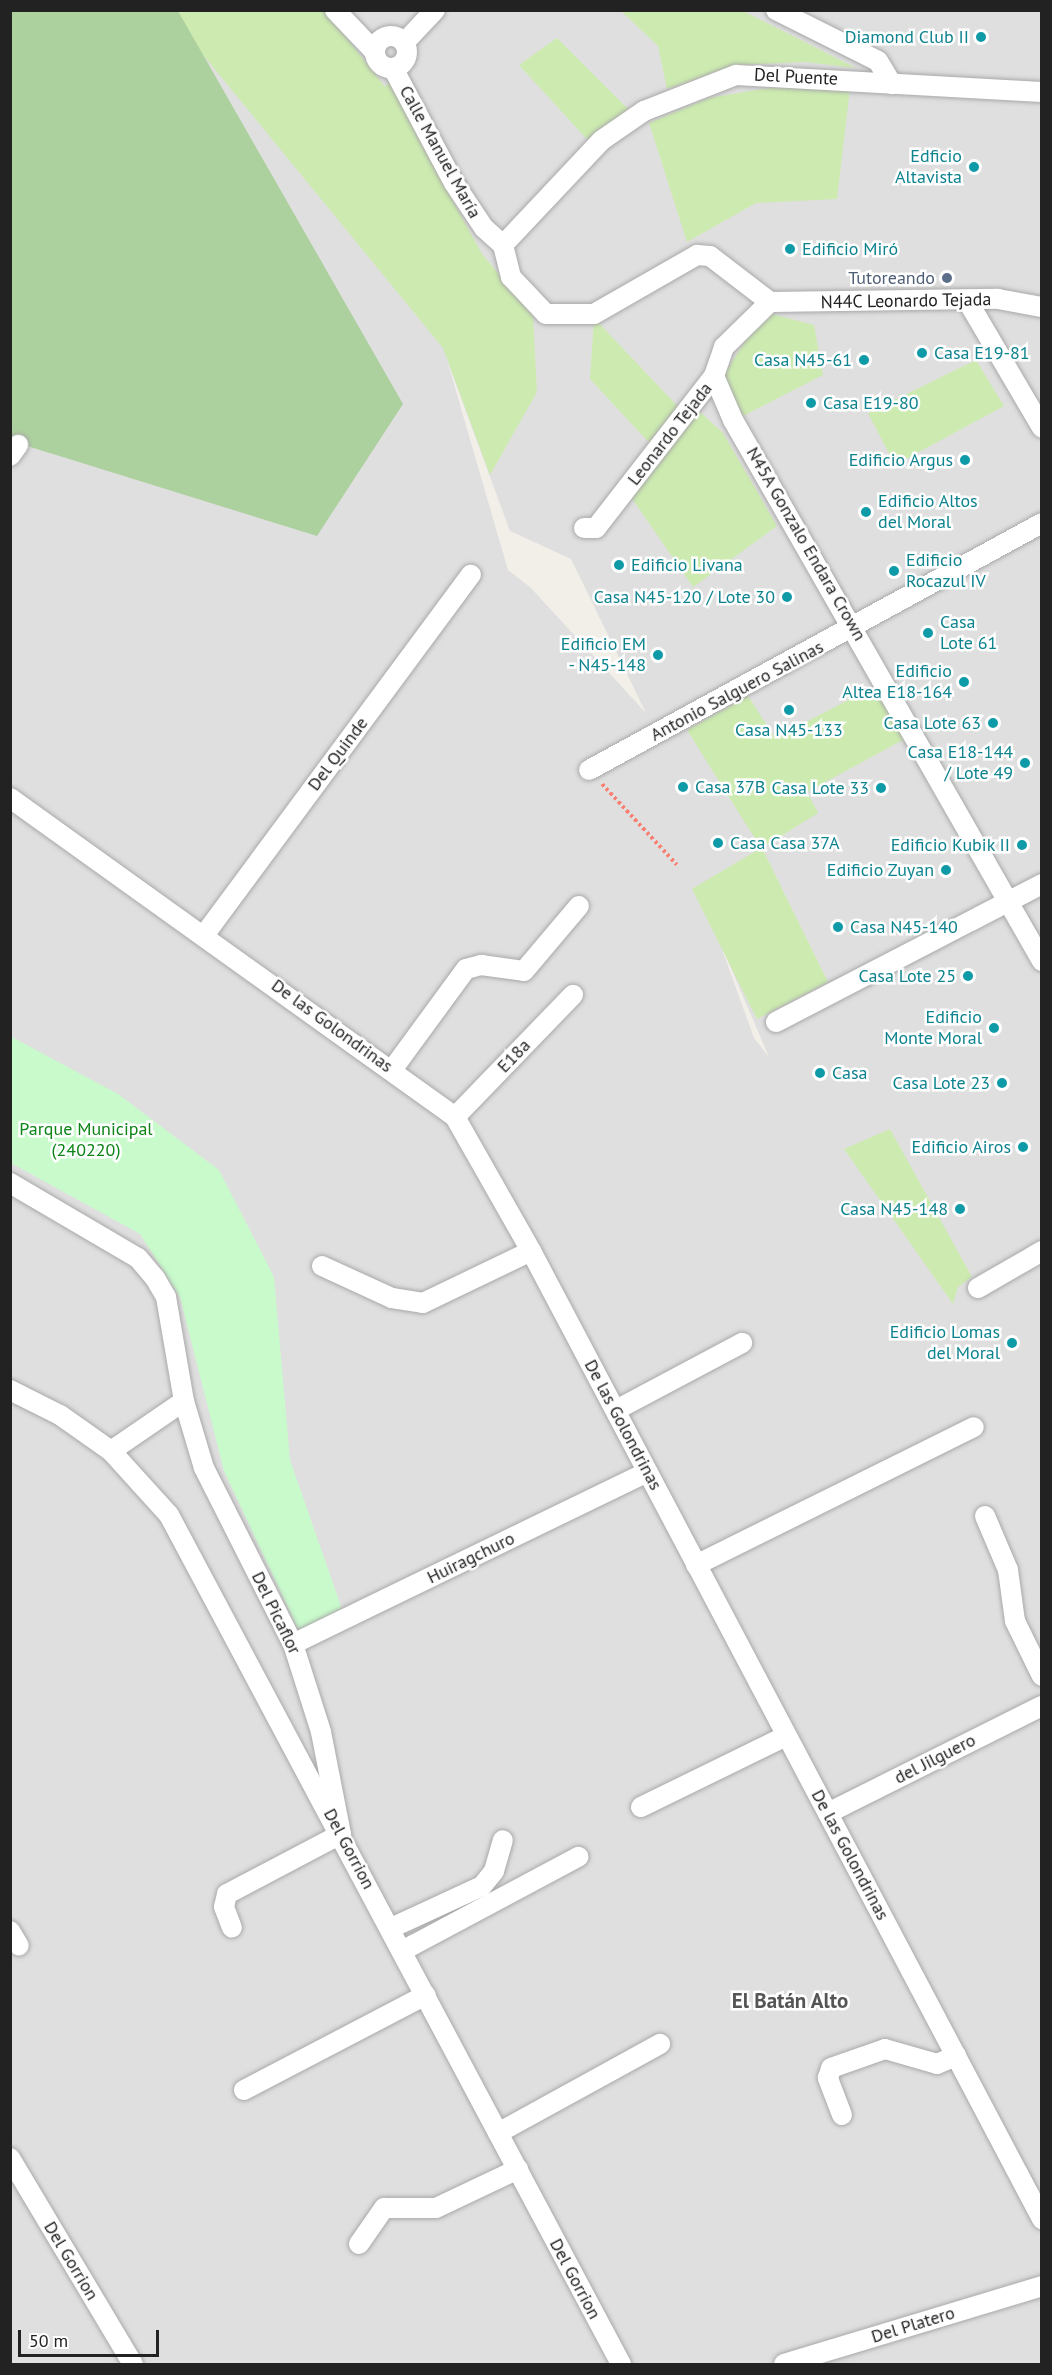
<!DOCTYPE html>
<meta charset="utf-8">
<style>
body{margin:0}
#map{position:relative;width:1052px;height:2375px;overflow:hidden;background:#f2efe9;font-family:"PT Sans",sans-serif}
div>[style]{position:absolute}
.residential>*{inset:0;background:#e0dfdf}
.grass>*{inset:0;background:#cdebb0}
.forest>*{inset:0;background:#add19e}
.park>*{inset:0;background:#c8facc}
.path>*{height:4px;margin-top:-2px;transform-origin:0;background:repeating-linear-gradient(90deg,#fa8072 0 3px,transparent 0 6px)}
.roads{filter:drop-shadow(0 0 2px #a9a9a9) drop-shadow(0 0 2px #a9a9a9)}
.minor>*{height:20px;margin:-10px;padding:0 10px;transform-origin:10px;border-radius:10px;background:#fff}
.minor>.ring{margin:-10px;padding:0;box-sizing:content-box;background:none;border:20px solid #fff;border-radius:50%}
.dots>*{width:16px;height:16px;translate:-50% -50%;box-sizing:border-box;border:3px solid #fff;border-radius:50%}
span{translate:-50% -50%;white-space:nowrap;text-align:center;line-height:1.15;-webkit-text-stroke:5px #fff;paint-order:stroke}
.culture-label{font-size:18px;color:#0d838f}
.right{translate:-100% -50%;text-align:right}
.left{translate:0 -50%;text-align:left}
.street-label{font-size:18px;color:#222}
.service-label{font-size:18px;color:#4e5e75}
.park-label{font-size:18px;color:#0c8416}
.quarter-label{font-size:21px;color:#555;font-weight:700}
.frame{position:absolute;inset:0;border:12px solid #222;pointer-events:none}
.scale{position:absolute;left:18px;top:2330px;width:141px;height:27px;box-sizing:border-box;border:3px solid #222;border-top:0;padding-left:8px;font-size:18px;line-height:21px;white-space:nowrap;color:#222;-webkit-text-stroke:4px #fff;paint-order:stroke}
</style>
<div id="map">
<div class="residential">
<div style="clip-path:polygon(evenodd,11px 11px,1041px 11px,1041px 2364px,11px 2364px,11px 11px,447px 360px,510px 531px,571px 559px,646px 713px,530px 587px,508px 570px,447px 360px,11px 11px,723px 952px,724px 952px,769px 1057px,754px 1038px,723px 952px)"></div>
</div>
<div class="grass">
<div style="clip-path:polygon(178px 10px,326px 11px,385px 87px,393px 75px,421px 143px,482px 254px,533px 315px,537px 392px,490px 475px,443px 348px,172px 17px)"></div>
<div style="clip-path:polygon(621px 11px,743px 11px,856px 68px,805px 62px,736px 65px,667px 89px,658px 46px)"></div>
<div style="clip-path:polygon(557px 38px,636px 117px,594px 147px,519px 65px)"></div>
<div style="clip-path:polygon(793px 84px,850px 88px,837px 199px,756px 203px,687px 242px,649px 123px,709px 98px)"></div>
<div style="clip-path:polygon(764px 312px,814px 325px,823px 375px,737px 419px,712px 393px)"></div>
<div style="clip-path:polygon(594px 318px,683px 412px,655px 449px,590px 379px)"></div>
<div style="clip-path:polygon(976px 360px,1004px 406px,895px 465px,868px 413px)"></div>
<div style="clip-path:polygon(699px 411px,723px 433px,777px 526px,693px 587px,631px 497px)"></div>
<div style="clip-path:polygon(883px 682px,912px 735px,807px 792px,818px 813px,762px 848px,828px 982px,757px 1019px,692px 889px,761px 848px,687px 730px,748px 696px,775px 738px)"></div>
<div style="clip-path:polygon(890px 1129px,972px 1277px,958px 1287px,953px 1304px,844px 1149px)"></div>
</div>
<div class="forest">
<div style="clip-path:polygon(10px 11px,178px 11px,403px 404px,317px 536px,11px 441px)"></div>
</div>
<div class="park">
<div style="clip-path:polygon(10px 1036px,118px 1094px,219px 1170px,274px 1277px,290px 1460px,342px 1609px,299px 1631px,224px 1471px,180px 1297px,140px 1234px,11px 1163px)"></div>
</div>
<div class="path">
<div style="left:602px;top:784px;width:110px;rotate:47.2deg"></div>
</div>
<div class="roads">
<div class="minor">
<div style="left:335px;top:10px;width:58px;rotate:46.4deg"></div>
<div style="left:776px;top:10px;width:114px;rotate:26.6deg"></div>
<div style="left:878px;top:61px;width:27px;rotate:59deg"></div>
<div class="ring" style="left:375px;top:36px;width:12px;height:12px"></div>
<div style="left:404px;top:43px;width:45px;rotate:-46.8deg"></div>
<div style="left:393px;top:68px;width:130px;rotate:62.1deg"></div>
<div style="left:454px;top:183px;width:54px;rotate:56.3deg"></div>
<div style="left:484px;top:228px;width:25px;rotate:42deg"></div>
<div style="left:503px;top:245px;width:33px;rotate:76deg"></div>
<div style="left:511px;top:277px;width:51px;rotate:46.6deg"></div>
<div style="left:546px;top:314px;width:48px"></div>
<div style="left:594px;top:314px;width:119px;rotate:-29.8deg"></div>
<div style="left:697px;top:255px;width:13px;rotate:4deg"></div>
<div style="left:710px;top:256px;width:76px;rotate:37.5deg"></div>
<div style="left:503px;top:245px;width:144px;rotate:-46.7deg"></div>
<div style="left:602px;top:140px;width:51px;rotate:-34.6deg"></div>
<div style="left:644px;top:111px;width:99px;rotate:-21.4deg"></div>
<div style="left:736px;top:75px;width:306px;rotate:3.2deg"></div>
<div style="left:967px;top:300px;width:148px;rotate:59.6deg"></div>
<div style="left:770px;top:302px;width:228px;rotate:-0.8deg"></div>
<div style="left:998px;top:299px;width:45px;rotate:10.3deg"></div>
<div style="left:714px;top:376px;width:48px;rotate:66.6deg"></div>
<div style="left:733px;top:420px;width:623px;rotate:60.27deg"></div>
<div style="left:10px;top:456px;width:14px;rotate:-54deg"></div>
<div style="left:584px;top:528px;width:12px"></div>
<div style="left:596px;top:528px;width:192px;rotate:-52.2deg"></div>
<div style="left:714px;top:376px;width:31px;rotate:-71deg"></div>
<div style="left:724px;top:347px;width:64px;rotate:-44.4deg"></div>
<div style="left:589px;top:770px;width:516px;rotate:-28.6deg"></div>
<div style="left:10px;top:798px;width:548px;rotate:35.63deg"></div>
<div style="left:455px;top:1117px;width:154px;rotate:60.4deg"></div>
<div style="left:531px;top:1251px;width:1095px;rotate:62.17deg"></div>
<div style="left:205px;top:934px;width:447px;rotate:-53.5deg"></div>
<div style="left:776px;top:1022px;width:300px;rotate:-27.4deg"></div>
<div style="left:392px;top:1070px;width:125px;rotate:-53.8deg"></div>
<div style="left:466px;top:969px;width:16px;rotate:-15deg"></div>
<div style="left:481px;top:965px;width:43px;rotate:7.9deg"></div>
<div style="left:524px;top:971px;width:85px;rotate:-49.8deg"></div>
<div style="left:455px;top:1117px;width:170px;rotate:-46deg"></div>
<div style="left:10px;top:1183px;width:148px;rotate:30.4deg"></div>
<div style="left:138px;top:1258px;width:26px;rotate:50deg"></div>
<div style="left:155px;top:1278px;width:22px;rotate:60deg"></div>
<div style="left:166px;top:1297px;width:106px;rotate:80.2deg"></div>
<div style="left:184px;top:1401px;width:70px;rotate:73.4deg"></div>
<div style="left:204px;top:1468px;width:197px;rotate:63.2deg"></div>
<div style="left:293px;top:1644px;width:92px;rotate:72.3deg"></div>
<div style="left:321px;top:1732px;width:104px;rotate:78.9deg"></div>
<div style="left:341px;top:1834px;width:129px;rotate:152.2deg"></div>
<div style="left:227px;top:1894px;width:13px;rotate:103deg"></div>
<div style="left:224px;top:1907px;width:22px;rotate:69deg"></div>
<div style="left:322px;top:1266px;width:77px;rotate:24.6deg"></div>
<div style="left:392px;top:1298px;width:31px;rotate:9deg"></div>
<div style="left:423px;top:1303px;width:120px;rotate:-25.7deg"></div>
<div style="left:978px;top:1288px;width:74px;rotate:-30deg"></div>
<div style="left:10px;top:1390px;width:56px;rotate:26.6deg"></div>
<div style="left:60px;top:1415px;width:62px;rotate:35.2deg"></div>
<div style="left:111px;top:1451px;width:86px;rotate:47.8deg"></div>
<div style="left:169px;top:1515px;width:962px;rotate:61.97deg"></div>
<div style="left:616px;top:1410px;width:143px;rotate:-28deg"></div>
<div style="left:111px;top:1451px;width:88px;rotate:-34.4deg"></div>
<div style="left:985px;top:1516px;width:59px;rotate:66.9deg"></div>
<div style="left:1008px;top:1570px;width:51px;rotate:82.2deg"></div>
<div style="left:1015px;top:1621px;width:61px;rotate:63.9deg"></div>
<div style="left:696px;top:1565px;width:310px;rotate:-26.4deg"></div>
<div style="left:293px;top:1644px;width:394px;rotate:-25.9deg"></div>
<div style="left:641px;top:1807px;width:161px;rotate:-26.1deg"></div>
<div style="left:828px;top:1813px;width:239px;rotate:-26.6deg"></div>
<div style="left:391px;top:1928px;width:100px;rotate:-24.8deg"></div>
<div style="left:482px;top:1886px;width:19px;rotate:-51deg"></div>
<div style="left:494px;top:1871px;width:32px;rotate:-74deg"></div>
<div style="left:10px;top:1931px;width:17px;rotate:59deg"></div>
<div style="left:402px;top:1951px;width:200px;rotate:-28.1deg"></div>
<div style="left:244px;top:2090px;width:205px;rotate:-27.6deg"></div>
<div style="left:842px;top:2115px;width:40px;rotate:-111deg"></div>
<div style="left:828px;top:2078px;width:10px;rotate:-73deg"></div>
<div style="left:831px;top:2068px;width:57px;rotate:-19.4deg"></div>
<div style="left:885px;top:2049px;width:54px;rotate:16.1deg"></div>
<div style="left:937px;top:2064px;width:21px;rotate:-23deg"></div>
<div style="left:498px;top:2133px;width:185px;rotate:-28.8deg"></div>
<div style="left:10px;top:2158px;width:240px;rotate:59.2deg"></div>
<div style="left:359px;top:2244px;width:44px;rotate:-55.2deg"></div>
<div style="left:384px;top:2208px;width:52px"></div>
<div style="left:436px;top:2208px;width:91px;rotate:-25.4deg"></div>
<div style="left:784px;top:2364px;width:270px;rotate:-16.8deg"></div>
</div>
</div>
<div class="dots">
<div style="left:981px;top:37px;background:#0f9aa8"></div>
<div style="left:974px;top:167px;background:#0f9aa8"></div>
<div style="left:790px;top:249px;background:#0f9aa8"></div>
<div style="left:947px;top:278px;background:#5c6f8a"></div>
<div style="left:922px;top:353px;background:#0f9aa8"></div>
<div style="left:864px;top:360px;background:#0f9aa8"></div>
<div style="left:811px;top:403px;background:#0f9aa8"></div>
<div style="left:965px;top:460px;background:#0f9aa8"></div>
<div style="left:866px;top:512px;background:#0f9aa8"></div>
<div style="left:619px;top:565px;background:#0f9aa8"></div>
<div style="left:894px;top:571px;background:#0f9aa8"></div>
<div style="left:787px;top:597px;background:#0f9aa8"></div>
<div style="left:928px;top:633px;background:#0f9aa8"></div>
<div style="left:658px;top:655px;background:#0f9aa8"></div>
<div style="left:964px;top:682px;background:#0f9aa8"></div>
<div style="left:789px;top:710px;background:#0f9aa8"></div>
<div style="left:993px;top:723px;background:#0f9aa8"></div>
<div style="left:1025px;top:763px;background:#0f9aa8"></div>
<div style="left:683px;top:787px;background:#0f9aa8"></div>
<div style="left:881px;top:788px;background:#0f9aa8"></div>
<div style="left:718px;top:843px;background:#0f9aa8"></div>
<div style="left:1022px;top:845px;background:#0f9aa8"></div>
<div style="left:946px;top:870px;background:#0f9aa8"></div>
<div style="left:838px;top:927px;background:#0f9aa8"></div>
<div style="left:968px;top:976px;background:#0f9aa8"></div>
<div style="left:994px;top:1028px;background:#0f9aa8"></div>
<div style="left:820px;top:1073px;background:#0f9aa8"></div>
<div style="left:1002px;top:1083px;background:#0f9aa8"></div>
<div style="left:1023px;top:1147px;background:#0f9aa8"></div>
<div style="left:960px;top:1209px;background:#0f9aa8"></div>
<div style="left:1012px;top:1343px;background:#0f9aa8"></div>
</div>
<div class="culture-label">
<span class="right" style="left:969px;top:37px">Diamond Club II</span>
<span class="right" style="left:962px;top:167px">Edficio<br>Altavista</span>
<span class="left" style="left:802px;top:249px">Edificio Miró</span>
<span class="left" style="left:934px;top:353px">Casa E19-81</span>
<span class="right" style="left:852px;top:360px">Casa N45-61</span>
<span class="left" style="left:823px;top:403px">Casa E19-80</span>
<span class="right" style="left:953px;top:460px">Edificio Argus</span>
<span class="left" style="left:878px;top:512px">Edificio Altos<br>del Moral</span>
<span class="left" style="left:906px;top:571px">Edificio<br>Rocazul IV</span>
<span class="left" style="left:631px;top:565px">Edificio Livana</span>
<span class="right" style="left:775px;top:597px">Casa N45-120 / Lote 30</span>
<span class="left" style="left:940px;top:633px">Casa<br>Lote 61</span>
<span class="right" style="left:646px;top:655px">Edificio EM<br>- N45-148</span>
<span class="right" style="left:952px;top:682px">Edificio<br>Altea E18-164</span>
<span class="right" style="left:981px;top:723px">Casa Lote 63</span>
<span style="left:789px;top:730px">Casa N45-133</span>
<span class="right" style="left:1013px;top:763px">Casa E18-144<br>/ Lote 49</span>
<span class="left" style="left:695px;top:787px">Casa 37B</span>
<span class="right" style="left:869px;top:788px">Casa Lote 33</span>
<span class="left" style="left:730px;top:843px">Casa Casa 37A</span>
<span class="right" style="left:1010px;top:845px">Edificio Kubik II</span>
<span class="right" style="left:934px;top:870px">Edificio Zuyan</span>
<span class="left" style="left:850px;top:927px">Casa N45-140</span>
<span class="right" style="left:956px;top:976px">Casa Lote 25</span>
<span class="right" style="left:982px;top:1028px">Edificio<br>Monte Moral</span>
<span class="left" style="left:832px;top:1073px">Casa</span>
<span class="right" style="left:990px;top:1083px">Casa Lote 23</span>
<span class="right" style="left:1011px;top:1147px">Edificio Airos</span>
<span class="right" style="left:948px;top:1209px">Casa N45-148</span>
<span class="right" style="left:1000px;top:1343px">Edificio Lomas<br>del Moral</span>
</div>
<div class="street-label">
<span style="left:796px;top:77px;rotate:3deg">Del Puente</span>
<span style="left:440px;top:152px;rotate:61deg">Calle Manuel María</span>
<span style="left:906px;top:301px;rotate:-1deg">N44C Leonardo Tejada</span>
<span style="left:670px;top:434px;rotate:-52deg">Leonardo Tejada</span>
<span style="left:806px;top:544px;rotate:60deg">N45A Gonzalo Endara Crown</span>
<span style="left:737px;top:691px;rotate:-28deg">Antonio Salguero Salinas</span>
<span style="left:338px;top:754px;rotate:-53deg">Del Quinde</span>
<span style="left:332px;top:1026px;rotate:36deg">De las Golondrinas</span>
<span style="left:514px;top:1056px;rotate:-46deg">E18a</span>
<span style="left:623px;top:1425px;rotate:62deg">De las Golondrinas</span>
<span style="left:471px;top:1558px;rotate:-26deg">Huiragchuro</span>
<span style="left:276px;top:1613px;rotate:64deg">Del Picaflor</span>
<span style="left:935px;top:1759px;rotate:-27deg">del Jilguero</span>
<span style="left:349px;top:1849px;rotate:62deg">Del Gorrion</span>
<span style="left:850px;top:1855px;rotate:62deg">De las Golondrinas</span>
<span style="left:71px;top:2261px;rotate:59deg">Del Gorrion</span>
<span style="left:575px;top:2279px;rotate:62deg">Del Gorrion</span>
<span style="left:913px;top:2325px;rotate:-17deg">Del Platero</span>
</div>
<div class="service-label">
<span class="right" style="left:935px;top:278px">Tutoreando</span>
</div>
<div class="park-label">
<span style="left:86px;top:1140px">Parque Municipal<br>(240220)</span>
</div>
<div class="quarter-label">
<span style="left:790px;top:2001px">El Batán Alto</span>
</div>
<div class="frame"></div>
<div class="scale">50 m</div>
</div>
